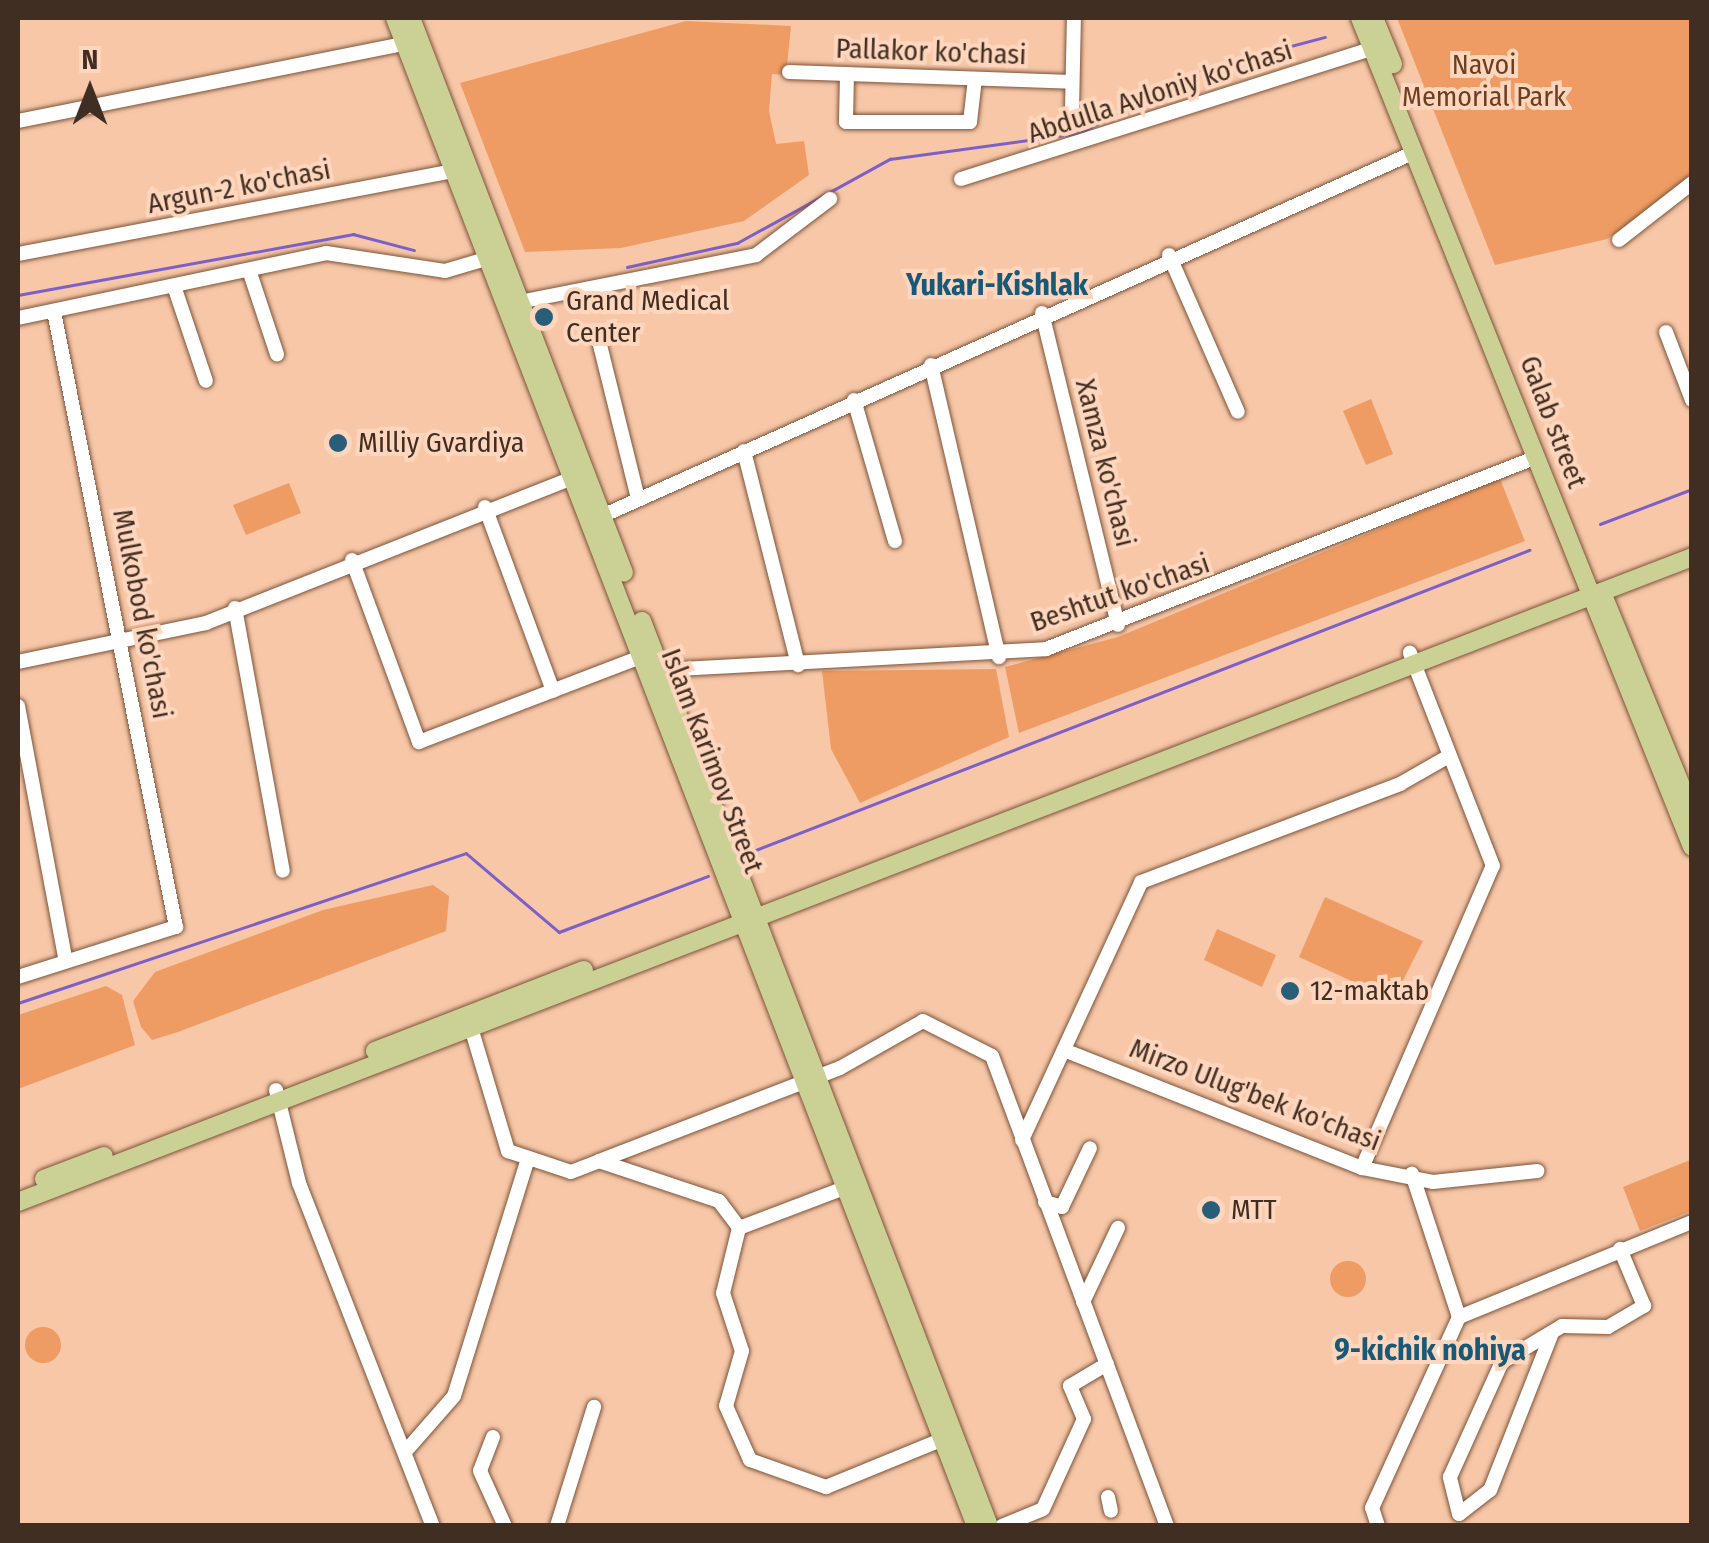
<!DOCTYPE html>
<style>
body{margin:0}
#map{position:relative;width:1709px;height:1543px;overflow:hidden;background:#f7c7a8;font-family:"Fira Sans Condensed",sans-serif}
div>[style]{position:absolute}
.green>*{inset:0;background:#ef9c64}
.round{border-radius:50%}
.stream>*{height:2.5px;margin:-1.25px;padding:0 1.25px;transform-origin:1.25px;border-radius:1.25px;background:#7d60c7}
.roads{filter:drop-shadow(0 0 2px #7d5338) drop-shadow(0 0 2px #7d5338)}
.minor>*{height:14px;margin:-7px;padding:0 7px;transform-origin:7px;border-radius:7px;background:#fff}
.major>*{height:18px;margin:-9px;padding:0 9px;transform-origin:9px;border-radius:9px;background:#cbd095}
.dots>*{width:28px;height:28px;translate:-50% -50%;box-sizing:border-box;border:5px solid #fed6bd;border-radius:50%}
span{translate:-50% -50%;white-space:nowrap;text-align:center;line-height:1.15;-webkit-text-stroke:8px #fed6bd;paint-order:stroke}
.street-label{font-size:28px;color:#412e22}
.park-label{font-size:28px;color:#6a3f22}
.poi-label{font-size:28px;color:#412e22}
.left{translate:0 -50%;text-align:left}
.neighbourhood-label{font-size:30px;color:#195978;font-weight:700}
.frame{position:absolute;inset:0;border:20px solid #412e22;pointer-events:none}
.north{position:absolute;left:40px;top:40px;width:100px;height:100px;-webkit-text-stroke:8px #fed6bd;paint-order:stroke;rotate:0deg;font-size:28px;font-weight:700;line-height:40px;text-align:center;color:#412e22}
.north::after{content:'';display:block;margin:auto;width:35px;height:45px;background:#412e22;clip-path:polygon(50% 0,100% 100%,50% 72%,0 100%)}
</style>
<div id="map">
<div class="green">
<div style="clip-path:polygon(1397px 18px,1691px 18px,1691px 179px,1607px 239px,1495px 265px)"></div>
<div style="clip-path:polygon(686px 21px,791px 26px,786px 75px,772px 74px,769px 111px,776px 144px,804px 141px,809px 175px,744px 221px,621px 248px,525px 252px,460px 83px)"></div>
<div style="clip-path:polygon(1371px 399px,1393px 454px,1366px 465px,1343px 411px)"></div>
<div style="clip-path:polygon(1500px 479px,1525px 541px,1019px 733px,1005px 667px,1118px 637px)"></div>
<div style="clip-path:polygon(289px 483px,301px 513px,246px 535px,233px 505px)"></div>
<div style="clip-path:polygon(996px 669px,1009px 737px,860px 803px,831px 749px,822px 671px)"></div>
<div style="clip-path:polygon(433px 885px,449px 896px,446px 931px,178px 1032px,152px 1040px,141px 1027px,133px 1001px,155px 972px,323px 910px)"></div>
<div style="clip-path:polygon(1325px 897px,1423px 941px,1393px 1000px,1299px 957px)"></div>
<div style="clip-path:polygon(1217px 929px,1276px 955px,1262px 987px,1204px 960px)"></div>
<div style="clip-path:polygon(106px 986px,122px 995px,135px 1045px,18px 1089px,18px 1015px)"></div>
<div style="clip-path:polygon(1690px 1160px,1691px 1211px,1640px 1231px,1623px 1187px)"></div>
<div class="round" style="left:1330px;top:1261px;width:36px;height:36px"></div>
<div class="round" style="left:25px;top:1327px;width:36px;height:36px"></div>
</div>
<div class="stream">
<div style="left:627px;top:267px;width:113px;rotate:-12.3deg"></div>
<div style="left:737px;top:243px;width:175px;rotate:-28.8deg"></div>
<div style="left:890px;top:159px;width:192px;rotate:-7.8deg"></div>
<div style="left:1080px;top:133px;width:136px;rotate:-27.7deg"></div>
<div style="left:1200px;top:70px;width:129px;rotate:-14.8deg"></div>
<div style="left:18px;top:295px;width:341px;rotate:-10.3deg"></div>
<div style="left:353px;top:234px;width:63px;rotate:14.7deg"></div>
<div style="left:1600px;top:524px;width:98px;rotate:-20.8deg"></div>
<div style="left:748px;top:853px;width:838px;rotate:-21.2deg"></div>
<div style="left:18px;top:1003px;width:472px;rotate:-18.5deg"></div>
<div style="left:466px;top:853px;width:122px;rotate:40.3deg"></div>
<div style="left:559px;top:932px;width:159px;rotate:-20.6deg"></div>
</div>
<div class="roads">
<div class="minor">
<div style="left:789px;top:72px;width:283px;rotate:2deg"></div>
<div style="left:847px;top:74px;width:48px;rotate:91.2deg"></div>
<div style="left:846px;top:122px;width:124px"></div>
<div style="left:970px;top:122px;width:43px;rotate:-83.4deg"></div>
<div style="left:1072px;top:110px;width:92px;rotate:-88.8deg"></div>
<div style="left:18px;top:121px;width:404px;rotate:-11.3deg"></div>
<div style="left:961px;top:179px;width:432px;rotate:-17.6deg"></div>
<div style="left:1619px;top:240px;width:93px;rotate:-38deg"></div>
<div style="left:18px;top:254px;width:454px;rotate:-10.8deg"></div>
<div style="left:1169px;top:255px;width:171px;rotate:66.3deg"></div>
<div style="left:249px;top:270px;width:89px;rotate:71.6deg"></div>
<div style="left:174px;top:286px;width:100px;rotate:71.4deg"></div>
<div style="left:514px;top:303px;width:247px;rotate:-11.2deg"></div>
<div style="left:756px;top:255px;width:93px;rotate:-37.1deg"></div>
<div style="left:1042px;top:313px;width:321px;rotate:76.3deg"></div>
<div style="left:18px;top:318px;width:315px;rotate:-11.9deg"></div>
<div style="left:326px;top:253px;width:120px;rotate:8.6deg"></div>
<div style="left:445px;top:271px;width:53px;rotate:-16.4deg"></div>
<div style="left:1666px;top:332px;width:73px;rotate:69.1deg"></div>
<div style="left:600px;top:345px;width:159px;rotate:76.1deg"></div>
<div style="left:931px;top:365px;width:300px;rotate:76.9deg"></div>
<div style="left:854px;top:400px;width:147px;rotate:73.8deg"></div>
<div style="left:744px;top:451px;width:221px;rotate:75.8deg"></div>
<div style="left:485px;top:507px;width:196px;rotate:69.7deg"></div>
<div style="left:602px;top:516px;width:891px;rotate:-24.12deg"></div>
<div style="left:352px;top:560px;width:194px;rotate:69.8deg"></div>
<div style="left:419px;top:742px;width:245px;rotate:-21deg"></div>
<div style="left:235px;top:608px;width:267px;rotate:79.7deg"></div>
<div style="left:18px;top:662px;width:192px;rotate:-11.7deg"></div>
<div style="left:206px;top:623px;width:402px;rotate:-21.6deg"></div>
<div style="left:661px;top:670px;width:386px;rotate:-3.1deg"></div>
<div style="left:1046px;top:649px;width:527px;rotate:-21.36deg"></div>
<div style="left:18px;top:706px;width:256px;rotate:79.4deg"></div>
<div style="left:18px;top:977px;width:166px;rotate:-17.6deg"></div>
<div style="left:176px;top:927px;width:627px;rotate:-101.22deg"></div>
<div style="left:469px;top:1021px;width:136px;rotate:73.3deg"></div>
<div style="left:508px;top:1151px;width:66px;rotate:18.4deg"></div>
<div style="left:571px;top:1172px;width:30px;rotate:-21deg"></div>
<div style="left:599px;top:1161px;width:126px;rotate:18.4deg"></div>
<div style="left:719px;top:1201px;width:34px;rotate:53deg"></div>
<div style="left:1064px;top:1050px;width:321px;rotate:21.6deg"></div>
<div style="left:1362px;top:1168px;width:72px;rotate:11.2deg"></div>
<div style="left:1433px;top:1182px;width:105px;rotate:-6deg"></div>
<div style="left:276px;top:1090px;width:96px;rotate:76.1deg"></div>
<div style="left:299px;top:1183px;width:368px;rotate:68.7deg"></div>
<div style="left:1022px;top:1140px;width:284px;rotate:-65.2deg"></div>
<div style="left:1141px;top:882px;width:277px;rotate:-20.7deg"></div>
<div style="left:1400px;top:784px;width:56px;rotate:-29.7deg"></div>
<div style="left:599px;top:1161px;width:258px;rotate:-21.1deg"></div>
<div style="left:840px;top:1068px;width:95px;rotate:-29.5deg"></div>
<div style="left:923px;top:1021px;width:77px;rotate:26.9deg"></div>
<div style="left:992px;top:1056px;width:502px;rotate:69.58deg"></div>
<div style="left:1362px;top:1168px;width:329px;rotate:-66.6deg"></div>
<div style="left:1493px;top:866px;width:229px;rotate:-111.3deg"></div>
<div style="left:1045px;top:1202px;width:18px;rotate:16deg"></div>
<div style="left:1062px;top:1207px;width:65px;rotate:-64.6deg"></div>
<div style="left:739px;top:1228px;width:67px;rotate:103.8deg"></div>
<div style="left:723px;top:1293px;width:61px;rotate:71.9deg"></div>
<div style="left:742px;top:1351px;width:57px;rotate:106.2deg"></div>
<div style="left:726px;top:1406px;width:59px;rotate:66deg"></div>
<div style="left:750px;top:1460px;width:81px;rotate:19.6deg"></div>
<div style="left:826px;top:1487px;width:132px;rotate:-22.3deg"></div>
<div style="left:739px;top:1228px;width:124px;rotate:-20.8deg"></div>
<div style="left:1083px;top:1302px;width:82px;rotate:-64.7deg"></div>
<div style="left:1459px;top:1317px;width:252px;rotate:-22.2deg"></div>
<div style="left:1552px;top:1333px;width:169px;rotate:111.5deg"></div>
<div style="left:1490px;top:1490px;width:39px;rotate:142deg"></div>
<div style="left:1459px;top:1514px;width:38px;rotate:-104deg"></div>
<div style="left:1450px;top:1477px;width:126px;rotate:-65.7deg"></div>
<div style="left:1502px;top:1362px;width:70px;rotate:-31deg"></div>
<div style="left:1562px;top:1326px;width:46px;rotate:1.2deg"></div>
<div style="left:1608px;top:1327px;width:42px;rotate:-30.3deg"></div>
<div style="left:1644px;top:1306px;width:62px;rotate:-112.8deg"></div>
<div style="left:493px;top:1437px;width:36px;rotate:111deg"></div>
<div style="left:480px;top:1471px;width:60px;rotate:65.6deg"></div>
<div style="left:405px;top:1452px;width:74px;rotate:-48.8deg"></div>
<div style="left:454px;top:1396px;width:245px;rotate:-72.7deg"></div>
<div style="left:1108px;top:1497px;width:14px;rotate:78deg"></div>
<div style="left:557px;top:1526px;width:125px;rotate:-72.7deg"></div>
<div style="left:1002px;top:1526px;width:44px;rotate:-22.5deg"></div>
<div style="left:1043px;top:1509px;width:99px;rotate:-65.5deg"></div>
<div style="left:1084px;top:1419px;width:36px;rotate:-113deg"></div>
<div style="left:1070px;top:1386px;width:43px;rotate:-30.7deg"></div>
<div style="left:1378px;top:1526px;width:19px;rotate:-108deg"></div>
<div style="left:1372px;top:1508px;width:210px;rotate:-65.5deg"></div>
<div style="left:1459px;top:1317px;width:151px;rotate:-108.2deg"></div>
</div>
<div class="major">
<div style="left:395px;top:18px;width:1616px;rotate:68.93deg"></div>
<div style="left:411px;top:18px;width:594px;rotate:69deg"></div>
<div style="left:1360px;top:18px;width:893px;rotate:68.17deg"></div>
<div style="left:1374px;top:18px;width:50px;rotate:67.6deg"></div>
<div style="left:1605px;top:600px;width:229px;rotate:67.7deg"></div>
<div style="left:642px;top:621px;width:969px;rotate:69.02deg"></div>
<div style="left:375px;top:1051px;width:224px;rotate:-21.2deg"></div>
<div style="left:44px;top:1179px;width:64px;rotate:-21deg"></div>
<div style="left:18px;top:1202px;width:1794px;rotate:-21.07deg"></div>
</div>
</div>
<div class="dots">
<div style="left:544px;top:317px;background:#285e79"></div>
<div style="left:338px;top:443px;background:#285e79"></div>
<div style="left:1290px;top:991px;background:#285e79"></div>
<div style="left:1211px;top:1210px;background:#285e79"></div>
</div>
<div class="street-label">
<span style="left:931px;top:52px;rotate:2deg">Pallakor ko'chasi</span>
<span style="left:1160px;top:92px;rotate:-18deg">Abdulla Avloniy ko'chasi</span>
<span style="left:239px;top:187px;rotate:-11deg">Argun-2 ko'chasi</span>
<span style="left:1553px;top:422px;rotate:69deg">Galab street</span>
<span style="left:1105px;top:463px;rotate:76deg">Xamza ko'chasi</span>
<span style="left:1120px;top:593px;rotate:-19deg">Beshtut ko'chasi</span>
<span style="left:142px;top:614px;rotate:79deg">Mulkobod ko'chasi</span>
<span style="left:712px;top:761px;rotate:69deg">Islam Karimov Street</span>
<span style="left:1255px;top:1095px;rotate:21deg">Mirzo Ulug'bek ko'chasi</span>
</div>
<div class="park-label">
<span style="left:1484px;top:81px">Navoi<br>Memorial Park</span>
</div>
<div class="poi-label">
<span class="left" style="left:566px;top:317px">Grand Medical<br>Center</span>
<span class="left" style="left:358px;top:443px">Milliy Gvardiya</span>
<span class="left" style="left:1310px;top:991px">12-maktab</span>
<span class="left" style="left:1231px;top:1210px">MTT</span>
</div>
<div class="neighbourhood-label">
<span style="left:997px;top:285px">Yukari-Kishlak</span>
<span style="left:1430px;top:1350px">9-kichik nohiya</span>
</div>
<div class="frame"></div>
<div class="north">N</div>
</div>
